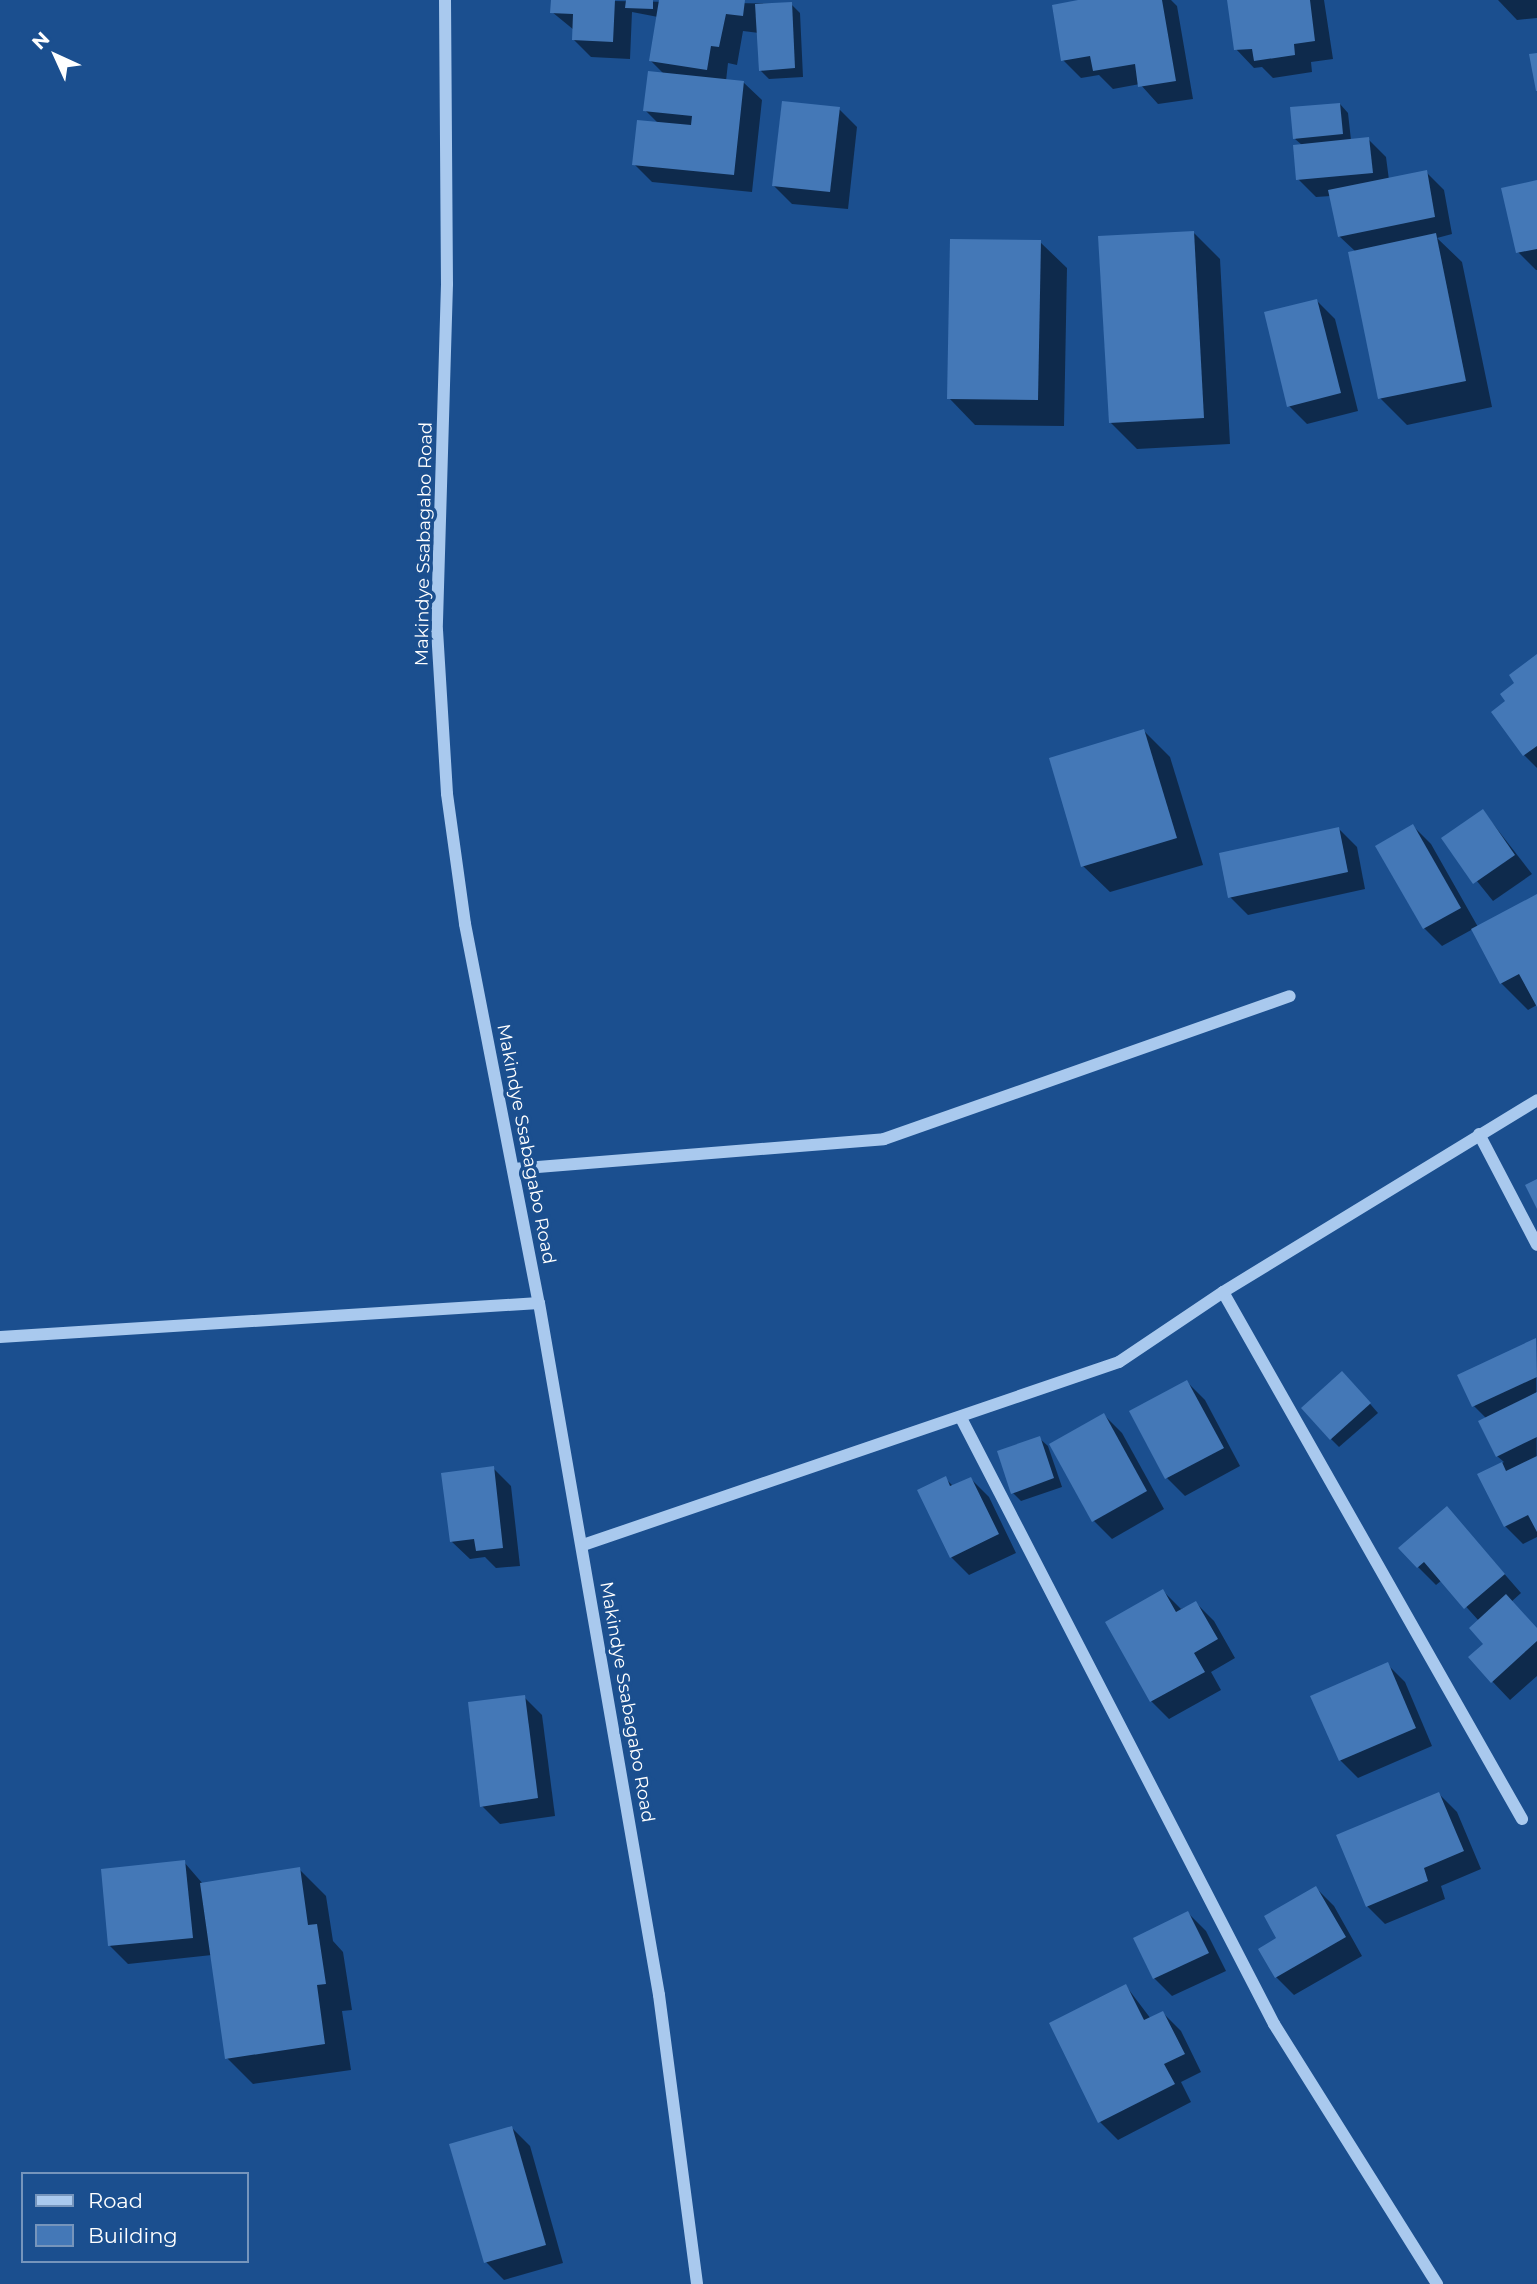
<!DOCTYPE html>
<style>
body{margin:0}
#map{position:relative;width:1537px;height:2284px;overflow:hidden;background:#1b4f8f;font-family:Montserrat,sans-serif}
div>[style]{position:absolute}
.shadow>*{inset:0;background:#0007}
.building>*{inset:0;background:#4478b7}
.minor>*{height:12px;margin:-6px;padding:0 6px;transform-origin:6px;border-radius:6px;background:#a9c9ee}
span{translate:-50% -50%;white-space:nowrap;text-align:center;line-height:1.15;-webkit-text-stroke:7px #1b4f8f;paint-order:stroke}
.street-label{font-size:18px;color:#fff}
.legend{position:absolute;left:21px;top:2172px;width:228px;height:91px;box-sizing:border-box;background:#1b4f8f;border:2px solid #7695bc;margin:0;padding:9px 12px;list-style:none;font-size:21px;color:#fff}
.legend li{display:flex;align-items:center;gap:14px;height:35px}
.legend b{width:35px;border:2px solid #7695bc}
.north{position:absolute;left:21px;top:21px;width:70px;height:70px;-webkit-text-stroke:5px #1b4f8f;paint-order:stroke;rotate:315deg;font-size:19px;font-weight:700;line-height:28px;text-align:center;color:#fff}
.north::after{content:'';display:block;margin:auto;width:24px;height:32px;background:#fff;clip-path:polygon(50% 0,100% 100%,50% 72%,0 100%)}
</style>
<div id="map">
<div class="shadow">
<div style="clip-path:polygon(552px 0,791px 4px,800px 13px,803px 77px,769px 79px,760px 70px,759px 33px,743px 31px,737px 65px,728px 63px,726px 81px,743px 82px,762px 100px,752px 192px,652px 182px,634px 164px,659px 124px,645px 110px,665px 75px,651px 61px,658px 17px,632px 12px,630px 59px,591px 57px,573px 39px,574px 30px,552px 12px)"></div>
<div style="clip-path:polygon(1088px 0,1171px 0,1177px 6px,1193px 99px,1158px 104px,1140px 84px,1113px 89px,1099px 75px,1081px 78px,1063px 60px)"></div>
<div style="clip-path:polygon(1229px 0,1324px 0,1333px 59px,1311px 62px,1312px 72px,1273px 78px,1262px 67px,1254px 68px,1236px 49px)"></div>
<div style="clip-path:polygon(1498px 0,1537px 0,1537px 18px,1517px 20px)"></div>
<div style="clip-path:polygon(1340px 104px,1348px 113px,1351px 140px,1368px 139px,1386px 157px,1389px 180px,1426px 172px,1444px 190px,1452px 234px,1437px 238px,1462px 262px,1492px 407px,1407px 425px,1380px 398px,1356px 252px,1339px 236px,1331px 196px,1316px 197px,1298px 179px,1302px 145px,1295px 139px)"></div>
<div style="clip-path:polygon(839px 109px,857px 127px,848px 209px,792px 204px,774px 186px)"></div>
<div style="clip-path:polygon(1537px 182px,1537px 270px,1536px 270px,1518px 252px)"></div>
<div style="clip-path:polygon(1193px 232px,1220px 259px,1230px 444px,1137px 449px,1110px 422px)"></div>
<div style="clip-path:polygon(1040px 242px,1067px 268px,1064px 426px,975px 425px,949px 398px)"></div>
<div style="clip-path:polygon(1317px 301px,1335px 319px,1358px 411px,1307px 424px,1289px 406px)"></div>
<div style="clip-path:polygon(1537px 656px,1537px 768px,1524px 755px,1508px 701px)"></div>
<div style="clip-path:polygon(1144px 731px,1170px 757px,1203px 865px,1110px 892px,1083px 866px)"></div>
<div style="clip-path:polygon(1483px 811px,1532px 874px,1493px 901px,1443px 839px)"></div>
<div style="clip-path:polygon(1413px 826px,1431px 844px,1478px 927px,1537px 896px,1537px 1005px,1528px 1010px,1501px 983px,1473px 929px,1442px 946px,1424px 928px)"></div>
<div style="clip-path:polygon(1339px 829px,1357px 847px,1365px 889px,1248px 915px,1230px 897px)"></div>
<div style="clip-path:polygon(1536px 1341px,1537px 1537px,1523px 1544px,1505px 1526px,1479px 1474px,1504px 1462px,1497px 1456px,1487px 1419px,1474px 1406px)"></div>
<div style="clip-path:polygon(1187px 1382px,1205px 1400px,1240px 1466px,1185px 1496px,1167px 1478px)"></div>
<div style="clip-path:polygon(1351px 1382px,1378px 1413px,1339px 1447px,1331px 1439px)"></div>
<div style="clip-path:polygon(1104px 1415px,1122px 1433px,1164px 1509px,1112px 1539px,1094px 1521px)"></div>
<div style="clip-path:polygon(1039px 1438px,1048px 1446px,1062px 1487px,1021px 1501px,1013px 1493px)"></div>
<div style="clip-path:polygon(493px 1468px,511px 1486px,520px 1566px,496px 1568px,485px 1557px,470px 1559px,451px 1541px)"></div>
<div style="clip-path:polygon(945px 1478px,954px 1487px,971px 1479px,989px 1497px,1016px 1553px,969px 1575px,951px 1557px,919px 1491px)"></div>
<div style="clip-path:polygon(1447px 1508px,1521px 1593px,1511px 1602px,1537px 1629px,1537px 1676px,1510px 1700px,1470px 1658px,1485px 1644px,1479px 1621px,1442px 1580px,1436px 1585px,1418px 1567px)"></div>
<div style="clip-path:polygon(1163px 1591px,1181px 1609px,1196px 1603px,1214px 1621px,1235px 1658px,1211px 1672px,1221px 1690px,1169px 1719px,1151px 1701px)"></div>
<div style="clip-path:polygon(1387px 1664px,1405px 1682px,1432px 1746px,1358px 1778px,1340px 1760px)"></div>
<div style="clip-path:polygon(524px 1697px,542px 1715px,555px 1816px,500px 1824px,482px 1806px)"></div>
<div style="clip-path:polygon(1439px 1794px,1457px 1812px,1481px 1869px,1441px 1886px,1445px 1899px,1385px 1924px,1367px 1906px)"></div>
<div style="clip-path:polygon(184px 1862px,203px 1884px,299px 1869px,326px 1896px,333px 1941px,343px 1952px,352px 2010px,342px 2011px,351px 2070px,253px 2084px,227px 2058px,212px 1955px,128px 1964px,110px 1946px)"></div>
<div style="clip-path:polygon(1316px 1888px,1334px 1906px,1362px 1956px,1294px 1995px,1276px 1977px,1260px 1949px,1279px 1939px)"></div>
<div style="clip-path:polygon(1188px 1913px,1206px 1931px,1226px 1971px,1172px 1996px,1154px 1978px)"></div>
<div style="clip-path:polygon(1126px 1986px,1151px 2019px,1163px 2013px,1181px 2031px,1201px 2072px,1181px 2082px,1191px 2102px,1118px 2140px,1100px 2122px)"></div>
<div style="clip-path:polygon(512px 2128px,530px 2146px,563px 2263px,504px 2280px,486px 2262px)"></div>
</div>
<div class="building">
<div style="clip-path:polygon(551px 0,615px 0,613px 42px,572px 40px,573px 14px,550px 13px)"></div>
<div style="clip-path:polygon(626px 0,653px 0,653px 9px,625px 8px)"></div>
<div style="clip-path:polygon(659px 0,745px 0,743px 16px,726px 14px,719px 47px,711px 46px,707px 70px,649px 61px)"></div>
<div style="clip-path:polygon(1078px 0,1162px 0,1176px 81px,1138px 87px,1135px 64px,1093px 71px,1090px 56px,1061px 61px,1052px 5px)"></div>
<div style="clip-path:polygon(1227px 0,1310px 0,1315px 41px,1294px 44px,1295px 55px,1254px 61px,1252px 49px,1234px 50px)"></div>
<div style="clip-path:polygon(792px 2px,795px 68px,759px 71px,755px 4px)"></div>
<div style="clip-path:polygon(1537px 53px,1537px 91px,1536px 91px,1529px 54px)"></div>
<div style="clip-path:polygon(648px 71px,744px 81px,734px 175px,632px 165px,637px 120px,691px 125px,692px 116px,643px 111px)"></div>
<div style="clip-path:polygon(782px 101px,840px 107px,830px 192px,772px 186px)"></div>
<div style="clip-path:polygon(1340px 103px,1343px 134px,1293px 139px,1290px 107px)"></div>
<div style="clip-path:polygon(1369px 137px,1373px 173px,1296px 180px,1293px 145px)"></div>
<div style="clip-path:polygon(1427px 170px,1435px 217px,1338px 237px,1328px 190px)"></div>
<div style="clip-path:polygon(1537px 180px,1537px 249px,1516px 253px,1501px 188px)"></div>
<div style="clip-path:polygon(1194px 231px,1204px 418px,1109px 423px,1098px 236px)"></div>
<div style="clip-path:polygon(1436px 233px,1466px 381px,1378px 399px,1348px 252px)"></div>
<div style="clip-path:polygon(950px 239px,1041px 240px,1038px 400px,947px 399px)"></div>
<div style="clip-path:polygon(1317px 299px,1341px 393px,1287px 407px,1264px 312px)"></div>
<div style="clip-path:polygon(1537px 654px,1537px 746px,1523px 756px,1491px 712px,1505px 701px,1500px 694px,1514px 683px,1509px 675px)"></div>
<div style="clip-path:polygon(1144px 729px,1177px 838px,1081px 867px,1049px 758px)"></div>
<div style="clip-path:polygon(1483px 809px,1515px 855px,1473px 884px,1441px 838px)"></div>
<div style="clip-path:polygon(1413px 824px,1461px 908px,1423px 929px,1375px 846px)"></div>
<div style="clip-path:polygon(1339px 827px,1348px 872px,1228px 898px,1219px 853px)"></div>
<div style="clip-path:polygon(1537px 894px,1537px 1007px,1519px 974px,1500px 984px,1471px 929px)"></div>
<div style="clip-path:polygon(1537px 1179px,1537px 1209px,1525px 1185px)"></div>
<div style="clip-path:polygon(1536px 1338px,1537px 1377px,1472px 1407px,1457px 1375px)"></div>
<div style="clip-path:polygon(1342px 1371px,1371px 1403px,1330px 1440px,1301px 1408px)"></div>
<div style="clip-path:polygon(1187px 1380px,1224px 1448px,1165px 1479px,1129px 1411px)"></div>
<div style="clip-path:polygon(1537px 1392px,1537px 1437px,1496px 1457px,1478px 1421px)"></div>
<div style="clip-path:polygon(1104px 1413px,1147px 1491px,1092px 1522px,1049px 1444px)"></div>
<div style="clip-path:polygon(1040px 1436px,1054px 1478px,1011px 1494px,997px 1451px)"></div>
<div style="clip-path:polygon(1537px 1456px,1537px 1532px,1528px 1515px,1504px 1527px,1477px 1474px,1502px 1462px,1506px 1471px)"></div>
<div style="clip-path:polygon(494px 1466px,503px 1548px,476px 1551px,474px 1539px,450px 1542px,441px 1473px)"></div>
<div style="clip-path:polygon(946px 1476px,950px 1486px,971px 1477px,999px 1534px,950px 1558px,917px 1490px)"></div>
<div style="clip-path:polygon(1447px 1506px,1505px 1574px,1464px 1609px,1424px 1562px,1417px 1568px,1398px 1548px)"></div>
<div style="clip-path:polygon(1163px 1589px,1176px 1612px,1196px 1601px,1218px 1639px,1194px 1653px,1205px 1672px,1150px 1702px,1105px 1622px)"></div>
<div style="clip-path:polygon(1506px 1594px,1537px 1628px,1537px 1641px,1491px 1683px,1468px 1657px,1483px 1644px,1469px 1628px)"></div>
<div style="clip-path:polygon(1388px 1662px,1416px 1728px,1339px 1761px,1310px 1696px)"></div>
<div style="clip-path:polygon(525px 1695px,538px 1798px,480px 1807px,468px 1702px)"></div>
<div style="clip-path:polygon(1439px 1792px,1464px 1851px,1424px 1868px,1428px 1881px,1366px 1907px,1336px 1835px)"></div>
<div style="clip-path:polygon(185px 1860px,193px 1938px,108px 1946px,101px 1869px)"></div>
<div style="clip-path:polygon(300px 1867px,308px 1925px,317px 1924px,326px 1984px,317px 1985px,325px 2044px,225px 2059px,200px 1883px)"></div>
<div style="clip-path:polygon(1316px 1886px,1346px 1937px,1275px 1978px,1258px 1949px,1276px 1938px,1264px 1916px)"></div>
<div style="clip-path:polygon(1188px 1911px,1209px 1953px,1153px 1979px,1133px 1938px)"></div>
<div style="clip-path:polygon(1126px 1984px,1144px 2020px,1163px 2011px,1185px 2054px,1164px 2064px,1175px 2084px,1098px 2123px,1049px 2023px)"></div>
<div style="clip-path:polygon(512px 2126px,546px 2245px,484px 2263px,449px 2144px)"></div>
</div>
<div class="minor">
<div style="left:445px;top:0;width:284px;rotate:89.6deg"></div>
<div style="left:447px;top:284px;width:346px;rotate:91.7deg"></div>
<div style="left:437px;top:630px;width:164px;rotate:86.5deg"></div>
<div style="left:447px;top:794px;width:131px;rotate:82.1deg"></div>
<div style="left:465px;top:924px;width:386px;rotate:79deg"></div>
<div style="left:539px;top:1303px;width:702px;rotate:80.16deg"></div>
<div style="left:659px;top:1995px;width:291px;rotate:82.5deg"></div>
<div style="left:1479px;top:1134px;width:125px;rotate:62.4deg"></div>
<div style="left:513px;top:1169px;width:372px;rotate:-4.6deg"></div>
<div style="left:884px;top:1139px;width:430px;rotate:-19.4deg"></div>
<div style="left:1223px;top:1292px;width:606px;rotate:60.43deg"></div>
<div style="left:0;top:1337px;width:540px;rotate:-3.61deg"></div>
<div style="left:961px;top:1418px;width:682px;rotate:62.68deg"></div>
<div style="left:1274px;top:2024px;width:307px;rotate:57.9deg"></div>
<div style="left:583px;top:1545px;width:566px;rotate:-18.85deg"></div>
<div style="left:1119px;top:1362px;width:125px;rotate:-33.9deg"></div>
<div style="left:1223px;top:1292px;width:368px;rotate:-31.4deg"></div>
</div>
<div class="street-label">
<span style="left:424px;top:544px;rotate:-89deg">Makindye Ssabagabo Road</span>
<span style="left:526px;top:1144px;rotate:79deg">Makindye Ssabagabo Road</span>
<span style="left:627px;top:1702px;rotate:80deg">Makindye Ssabagabo Road</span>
</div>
<ul class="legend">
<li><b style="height:9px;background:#a9c9ee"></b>Road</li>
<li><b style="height:19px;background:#4478b7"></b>Building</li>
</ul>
<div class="north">N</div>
</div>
